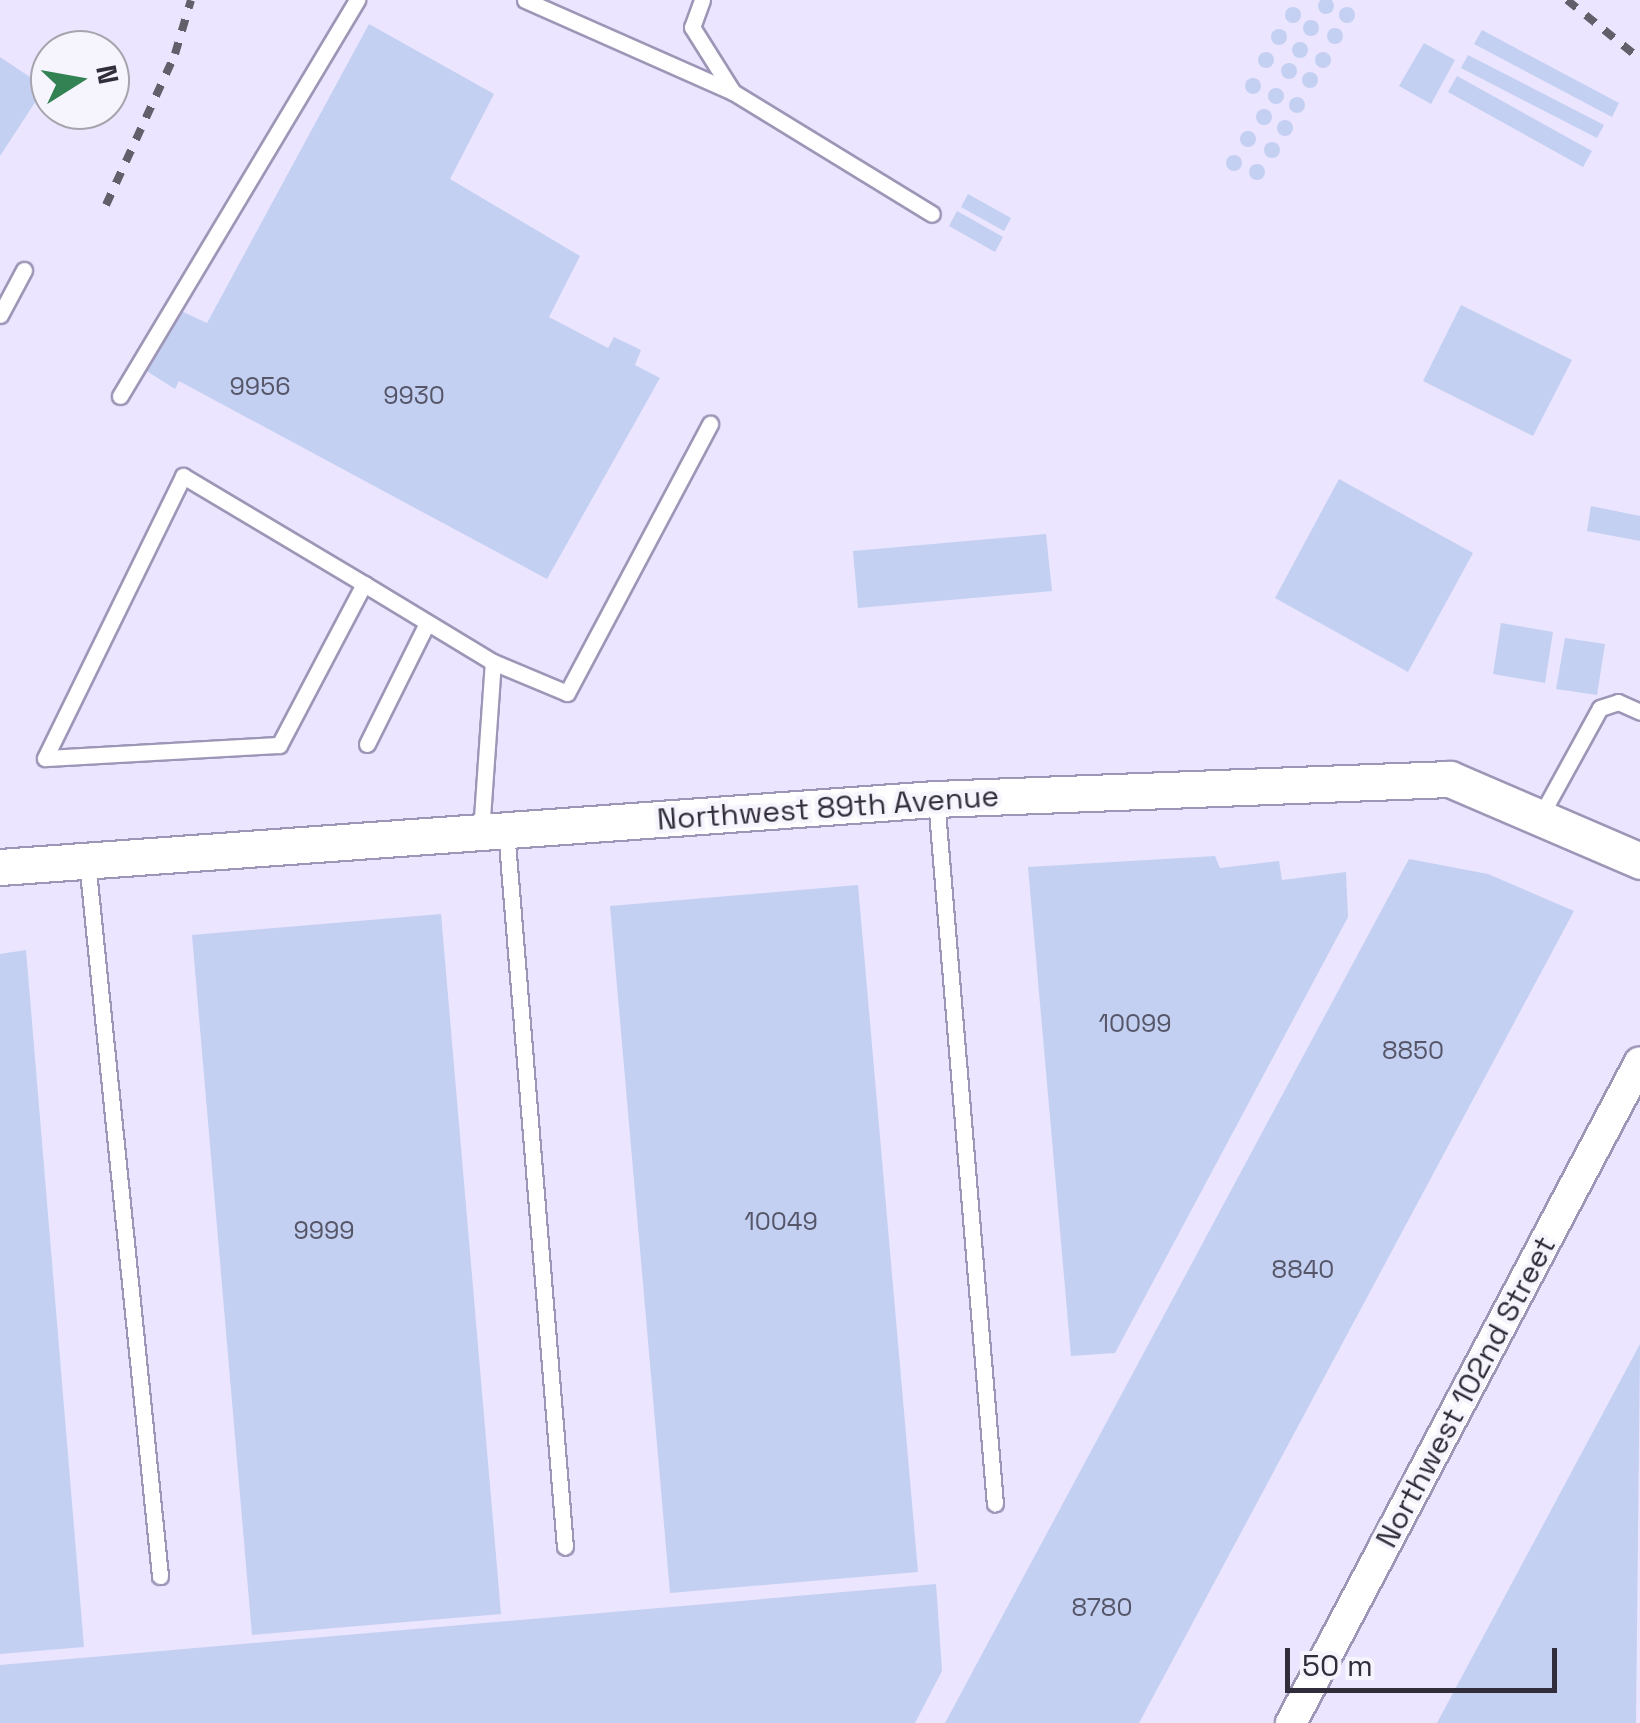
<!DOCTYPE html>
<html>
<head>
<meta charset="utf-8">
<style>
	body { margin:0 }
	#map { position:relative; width:1640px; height:1723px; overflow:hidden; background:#f6f4fc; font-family:"Space Grotesk",sans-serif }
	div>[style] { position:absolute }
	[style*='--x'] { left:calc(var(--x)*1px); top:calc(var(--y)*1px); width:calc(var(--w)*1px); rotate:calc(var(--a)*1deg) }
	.built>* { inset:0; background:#ebe5ff }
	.building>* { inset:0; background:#c3d0f2 }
	.round { border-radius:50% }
	.roads { filter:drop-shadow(2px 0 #9e96b7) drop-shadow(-2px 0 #9e96b7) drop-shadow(0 2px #9e96b7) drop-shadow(0 -2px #9e96b7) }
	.service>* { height:15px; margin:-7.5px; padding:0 7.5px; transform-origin:7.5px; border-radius:7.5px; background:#fff }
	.minor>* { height:30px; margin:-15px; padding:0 15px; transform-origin:15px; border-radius:15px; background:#fff }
	.tertiary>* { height:35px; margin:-17.5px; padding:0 17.5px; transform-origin:17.5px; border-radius:17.5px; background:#fff }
	.rail>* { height:8px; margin-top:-4px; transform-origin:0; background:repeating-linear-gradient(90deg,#625f6b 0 12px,transparent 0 24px) }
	span { translate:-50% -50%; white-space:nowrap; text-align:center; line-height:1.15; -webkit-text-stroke:8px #f6f4fc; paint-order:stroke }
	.number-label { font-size:25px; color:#565669 }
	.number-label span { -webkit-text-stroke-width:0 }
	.street-label { font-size:30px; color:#312d3b }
	.north { position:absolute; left:30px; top:30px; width:100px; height:100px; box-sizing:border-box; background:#f6f4fc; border:2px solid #a7a4af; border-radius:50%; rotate:79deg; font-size:28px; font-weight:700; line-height:40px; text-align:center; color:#312d3b }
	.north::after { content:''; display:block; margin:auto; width:35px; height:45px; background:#338253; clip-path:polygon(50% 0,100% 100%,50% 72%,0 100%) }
	.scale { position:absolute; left:1285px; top:1648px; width:272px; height:45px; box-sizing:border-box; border:5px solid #312d3b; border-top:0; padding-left:12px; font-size:30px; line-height:35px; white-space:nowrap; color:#312d3b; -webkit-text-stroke:8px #f6f4fc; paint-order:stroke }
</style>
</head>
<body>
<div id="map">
	<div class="built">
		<div style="clip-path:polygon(evenodd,0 0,1640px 0,1640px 1723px,0 1723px,0 0,50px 50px,110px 50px,110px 110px,50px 110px,50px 50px)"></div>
	</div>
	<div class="building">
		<div class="round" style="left:1318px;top:-2px;width:16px;height:16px"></div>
		<div class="round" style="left:1339px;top:7px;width:16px;height:16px"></div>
		<div class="round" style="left:1285px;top:7px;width:16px;height:16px"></div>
		<div class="round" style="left:1303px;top:20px;width:16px;height:16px"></div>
		<div style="clip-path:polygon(369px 24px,494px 94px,450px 179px,580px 256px,549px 317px,608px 348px,614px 337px,641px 350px,635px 365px,660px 378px,547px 579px,179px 381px,175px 389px,145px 370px,179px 310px,207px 323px)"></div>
		<div class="round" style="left:1327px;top:28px;width:16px;height:16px"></div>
		<div class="round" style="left:1271px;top:29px;width:16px;height:16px"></div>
		<div style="clip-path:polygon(1482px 30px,1619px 103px,1612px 117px,1474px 44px)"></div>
		<div class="round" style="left:1292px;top:42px;width:16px;height:16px"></div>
		<div style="clip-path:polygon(1424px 43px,1455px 60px,1431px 104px,1399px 86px)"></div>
		<div class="round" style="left:1315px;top:52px;width:16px;height:16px"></div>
		<div class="round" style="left:1258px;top:52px;width:16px;height:16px"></div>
		<div style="clip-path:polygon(1468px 55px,1604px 125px,1597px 138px,1461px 68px)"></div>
		<div style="clip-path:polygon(0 57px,45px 87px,0 156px)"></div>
		<div class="round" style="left:1281px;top:63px;width:16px;height:16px"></div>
		<div class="round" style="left:1302px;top:72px;width:16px;height:16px"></div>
		<div style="clip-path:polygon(1457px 76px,1592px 151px,1583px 167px,1448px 92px)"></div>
		<div class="round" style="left:1245px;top:78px;width:16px;height:16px"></div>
		<div class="round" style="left:1268px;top:88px;width:16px;height:16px"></div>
		<div class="round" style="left:1289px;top:97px;width:16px;height:16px"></div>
		<div class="round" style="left:1256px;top:109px;width:16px;height:16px"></div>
		<div class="round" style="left:1277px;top:120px;width:16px;height:16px"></div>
		<div class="round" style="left:1240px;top:131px;width:16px;height:16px"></div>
		<div class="round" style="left:1264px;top:142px;width:16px;height:16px"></div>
		<div class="round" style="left:1226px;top:155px;width:16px;height:16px"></div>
		<div class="round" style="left:1249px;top:164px;width:16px;height:16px"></div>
		<div style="clip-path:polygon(968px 194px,1011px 218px,1004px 231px,961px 207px)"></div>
		<div style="clip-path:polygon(957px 211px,1003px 237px,995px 252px,949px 226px)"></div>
		<div style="clip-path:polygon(1461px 305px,1572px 360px,1533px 436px,1423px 381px)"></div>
		<div style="clip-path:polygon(1339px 479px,1473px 553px,1408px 672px,1275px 598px)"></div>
		<div style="clip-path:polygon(1591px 506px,1640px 516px,1640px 541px,1587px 531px)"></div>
		<div style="clip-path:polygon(1046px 534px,1052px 591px,858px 608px,853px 551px)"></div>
		<div style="clip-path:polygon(1501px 623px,1553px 632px,1545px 683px,1493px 674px)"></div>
		<div style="clip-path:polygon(1565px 638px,1605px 644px,1597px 695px,1556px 689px)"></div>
		<div style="clip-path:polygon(1215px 856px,1220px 868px,1279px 861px,1282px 880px,1346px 872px,1348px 917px,1115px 1353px,1071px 1356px,1028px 867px)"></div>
		<div style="clip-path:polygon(1409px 859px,1488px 874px,1574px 911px,1139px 1723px,945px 1723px)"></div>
		<div style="clip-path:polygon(858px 885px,918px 1572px,670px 1593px,610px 906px)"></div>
		<div style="clip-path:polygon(441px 914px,501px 1614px,252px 1635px,192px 935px)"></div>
		<div style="clip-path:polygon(26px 950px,84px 1647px,0 1654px,0 954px)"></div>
		<div style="clip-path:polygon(1640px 1344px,1636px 1723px,1437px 1723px)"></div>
		<div style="clip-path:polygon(936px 1584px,942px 1671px,915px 1723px,0 1723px,0 1665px)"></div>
	</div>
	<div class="roads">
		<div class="service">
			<div style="--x:525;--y:0;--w:227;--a:23.9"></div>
			<div style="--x:702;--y:0;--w:29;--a:110"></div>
			<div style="--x:692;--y:27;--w:77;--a:57.8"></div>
			<div style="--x:733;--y:92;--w:233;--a:31.5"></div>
			<div style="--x:0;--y:315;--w:51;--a:-61.9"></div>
			<div style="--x:120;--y:396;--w:462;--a:-59.1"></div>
			<div style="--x:364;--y:584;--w:182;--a:117.8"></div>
			<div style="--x:279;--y:745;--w:234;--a:176.8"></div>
			<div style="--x:45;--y:758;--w:314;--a:-63.9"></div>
			<div style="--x:183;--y:476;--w:211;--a:30.8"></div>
			<div style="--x:364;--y:584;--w:151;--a:31.2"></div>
			<div style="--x:367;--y:744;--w:135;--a:-63.6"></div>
			<div style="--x:936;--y:799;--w:707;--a:85.22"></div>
			<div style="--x:1540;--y:817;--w:124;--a:-61.2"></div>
			<div style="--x:1600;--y:708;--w:19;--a:-18"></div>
			<div style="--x:1618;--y:702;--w:24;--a:24"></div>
			<div style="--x:506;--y:830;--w:719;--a:85.3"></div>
			<div style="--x:481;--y:832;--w:170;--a:-86"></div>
			<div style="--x:493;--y:662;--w:80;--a:22.7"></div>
			<div style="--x:567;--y:693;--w:305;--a:-62"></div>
			<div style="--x:87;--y:861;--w:719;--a:84.17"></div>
		</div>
		<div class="minor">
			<div style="--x:1291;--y:1723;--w:747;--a:-62.17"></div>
		</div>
		<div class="tertiary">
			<div style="--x:0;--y:867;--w:938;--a:-4.16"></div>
			<div style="--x:936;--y:799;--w:514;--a:-2.23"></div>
			<div style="--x:1450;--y:779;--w:207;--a:23.3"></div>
		</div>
	</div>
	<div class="rail">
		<div style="--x:1567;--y:0;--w:94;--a:38.9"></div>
		<div style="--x:106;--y:205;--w:166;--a:-65.4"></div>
		<div style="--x:175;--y:54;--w:56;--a:-73.5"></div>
	</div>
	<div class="number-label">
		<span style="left:260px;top:386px">9956</span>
		<span style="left:414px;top:395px">9930</span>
		<span style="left:1135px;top:1023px">10099</span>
		<span style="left:1413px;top:1050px">8850</span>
		<span style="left:781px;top:1221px">10049</span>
		<span style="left:324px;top:1230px">9999</span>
		<span style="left:1303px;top:1269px">8840</span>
		<span style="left:1102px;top:1607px">8780</span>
	</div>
	<div class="street-label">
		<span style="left:828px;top:808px;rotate:-4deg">Northwest 89th Avenue</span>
		<span style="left:1466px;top:1392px;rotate:-62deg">Northwest 102nd Street</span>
	</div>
	<div class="north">N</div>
	<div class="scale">50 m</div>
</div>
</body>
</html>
